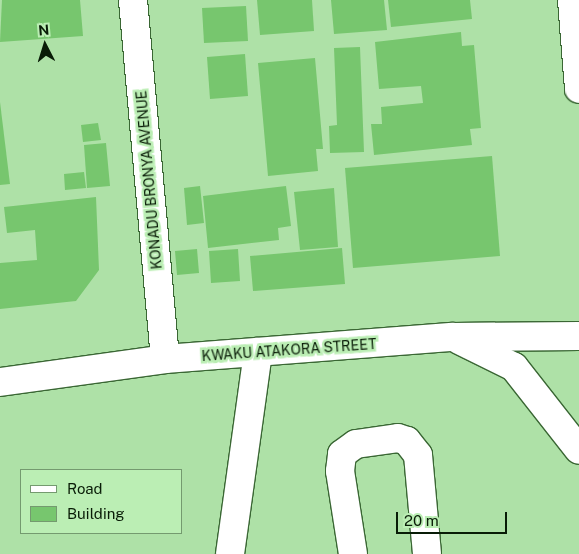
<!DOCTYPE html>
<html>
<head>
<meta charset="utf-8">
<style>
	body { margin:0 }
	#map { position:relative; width:579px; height:554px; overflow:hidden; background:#aee1a7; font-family:"Public Sans",sans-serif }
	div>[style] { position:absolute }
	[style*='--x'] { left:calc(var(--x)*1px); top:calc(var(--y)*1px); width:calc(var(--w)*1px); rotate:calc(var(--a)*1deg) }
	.building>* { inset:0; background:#77c66e }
	.roads { filter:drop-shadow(1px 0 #3a6734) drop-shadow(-1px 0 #3a6734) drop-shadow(0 1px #3a6734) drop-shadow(0 -1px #3a6734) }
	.minor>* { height:28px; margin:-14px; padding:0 14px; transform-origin:14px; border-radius:14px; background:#fff }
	span { translate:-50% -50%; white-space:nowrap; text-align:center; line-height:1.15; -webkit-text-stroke:5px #bbeeb4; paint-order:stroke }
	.street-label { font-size:14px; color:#091c07 }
	.legend { position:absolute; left:20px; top:469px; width:162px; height:65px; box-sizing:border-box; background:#bbeeb4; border:1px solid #749a6f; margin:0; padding:6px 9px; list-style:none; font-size:15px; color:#091c07 }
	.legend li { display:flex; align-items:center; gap:10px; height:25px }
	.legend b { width:25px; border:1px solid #749a6f }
	.north { position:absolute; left:20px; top:20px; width:50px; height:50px; -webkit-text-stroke:4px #bbeeb4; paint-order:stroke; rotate:355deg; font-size:14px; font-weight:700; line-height:20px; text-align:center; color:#091c07 }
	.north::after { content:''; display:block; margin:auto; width:18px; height:22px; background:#091c07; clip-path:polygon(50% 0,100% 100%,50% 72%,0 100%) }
	.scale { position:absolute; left:396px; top:512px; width:111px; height:22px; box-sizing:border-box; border:2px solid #091c07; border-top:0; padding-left:6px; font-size:15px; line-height:18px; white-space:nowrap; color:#091c07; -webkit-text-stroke:4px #bbeeb4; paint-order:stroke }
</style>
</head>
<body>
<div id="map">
	<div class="building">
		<div style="clip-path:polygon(2px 0,80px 0,83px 36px,0 42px)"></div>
		<div style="clip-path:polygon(257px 0,312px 0,314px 31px,260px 35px)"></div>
		<div style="clip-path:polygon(331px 0,384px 0,387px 30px,334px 34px)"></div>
		<div style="clip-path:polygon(388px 0,470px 0,472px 19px,391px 27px)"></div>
		<div style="clip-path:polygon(246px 6px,248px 41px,204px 43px,202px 8px)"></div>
		<div style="clip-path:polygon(461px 32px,462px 46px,474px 45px,481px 128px,470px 129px,472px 145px,374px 155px,371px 124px,382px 124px,381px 107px,423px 103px,421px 86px,379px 89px,375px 42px)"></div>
		<div style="clip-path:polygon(360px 47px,364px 152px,330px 153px,329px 126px,337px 125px,334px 48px)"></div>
		<div style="clip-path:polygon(245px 54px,248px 96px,210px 99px,207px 57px)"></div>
		<div style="clip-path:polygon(315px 58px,323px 149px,316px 149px,318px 171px,268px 176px,258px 63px)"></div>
		<div style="clip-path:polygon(0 102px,10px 184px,0 185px)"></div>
		<div style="clip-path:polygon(98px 123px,101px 140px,83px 142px,81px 125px)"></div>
		<div style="clip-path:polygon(106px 143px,110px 186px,87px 188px,84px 145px)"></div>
		<div style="clip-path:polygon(492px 156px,500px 256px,353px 268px,345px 168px)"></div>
		<div style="clip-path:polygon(84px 172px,86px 188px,65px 190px,64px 174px)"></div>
		<div style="clip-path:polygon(200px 186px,204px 223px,187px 225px,184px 188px)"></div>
		<div style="clip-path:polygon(286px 186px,291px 226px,278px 228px,279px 240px,208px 248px,203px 196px)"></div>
		<div style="clip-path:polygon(334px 188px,338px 247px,300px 250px,294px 192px)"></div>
		<div style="clip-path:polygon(96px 197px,99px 270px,76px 301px,0 309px,0 263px,37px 260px,35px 230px,7px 233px,4px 207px)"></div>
		<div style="clip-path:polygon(342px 248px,345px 284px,253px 291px,250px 256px)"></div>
		<div style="clip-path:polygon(197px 249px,199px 273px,177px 275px,175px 251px)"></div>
		<div style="clip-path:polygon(238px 249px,240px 281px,211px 283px,209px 251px)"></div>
	</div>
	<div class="roads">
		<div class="minor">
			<div style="--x:133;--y:0;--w:360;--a:84.9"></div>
			<div style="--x:572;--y:0;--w:89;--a:85.5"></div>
			<div style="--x:459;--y:340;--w:61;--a:26.1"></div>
			<div style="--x:514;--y:367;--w:105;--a:51.9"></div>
			<div style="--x:0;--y:382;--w:167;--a:-7.9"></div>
			<div style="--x:165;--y:359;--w:289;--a:-4.4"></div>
			<div style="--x:453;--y:337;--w:126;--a:-0.5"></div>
			<div style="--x:230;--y:554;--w:204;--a:-82.1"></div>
			<div style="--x:353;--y:554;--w:84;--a:-98.9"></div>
			<div style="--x:340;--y:471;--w:17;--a:-83"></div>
			<div style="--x:342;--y:454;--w:17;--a:-36"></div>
			<div style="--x:356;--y:444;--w:42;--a:-8.1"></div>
			<div style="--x:398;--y:438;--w:9;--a:18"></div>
			<div style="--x:407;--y:441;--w:18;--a:52"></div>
			<div style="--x:418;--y:455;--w:99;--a:84.8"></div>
		</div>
	</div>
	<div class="street-label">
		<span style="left:149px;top:180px;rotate:-95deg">KONADU BRONYA AVENUE</span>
		<span style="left:289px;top:350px;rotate:-4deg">KWAKU ATAKORA STREET</span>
	</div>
	<ul class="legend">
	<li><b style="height:6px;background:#fff"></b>Road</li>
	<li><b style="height:14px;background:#77c66e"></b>Building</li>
	</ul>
	<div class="north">N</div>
	<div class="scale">20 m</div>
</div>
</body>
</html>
